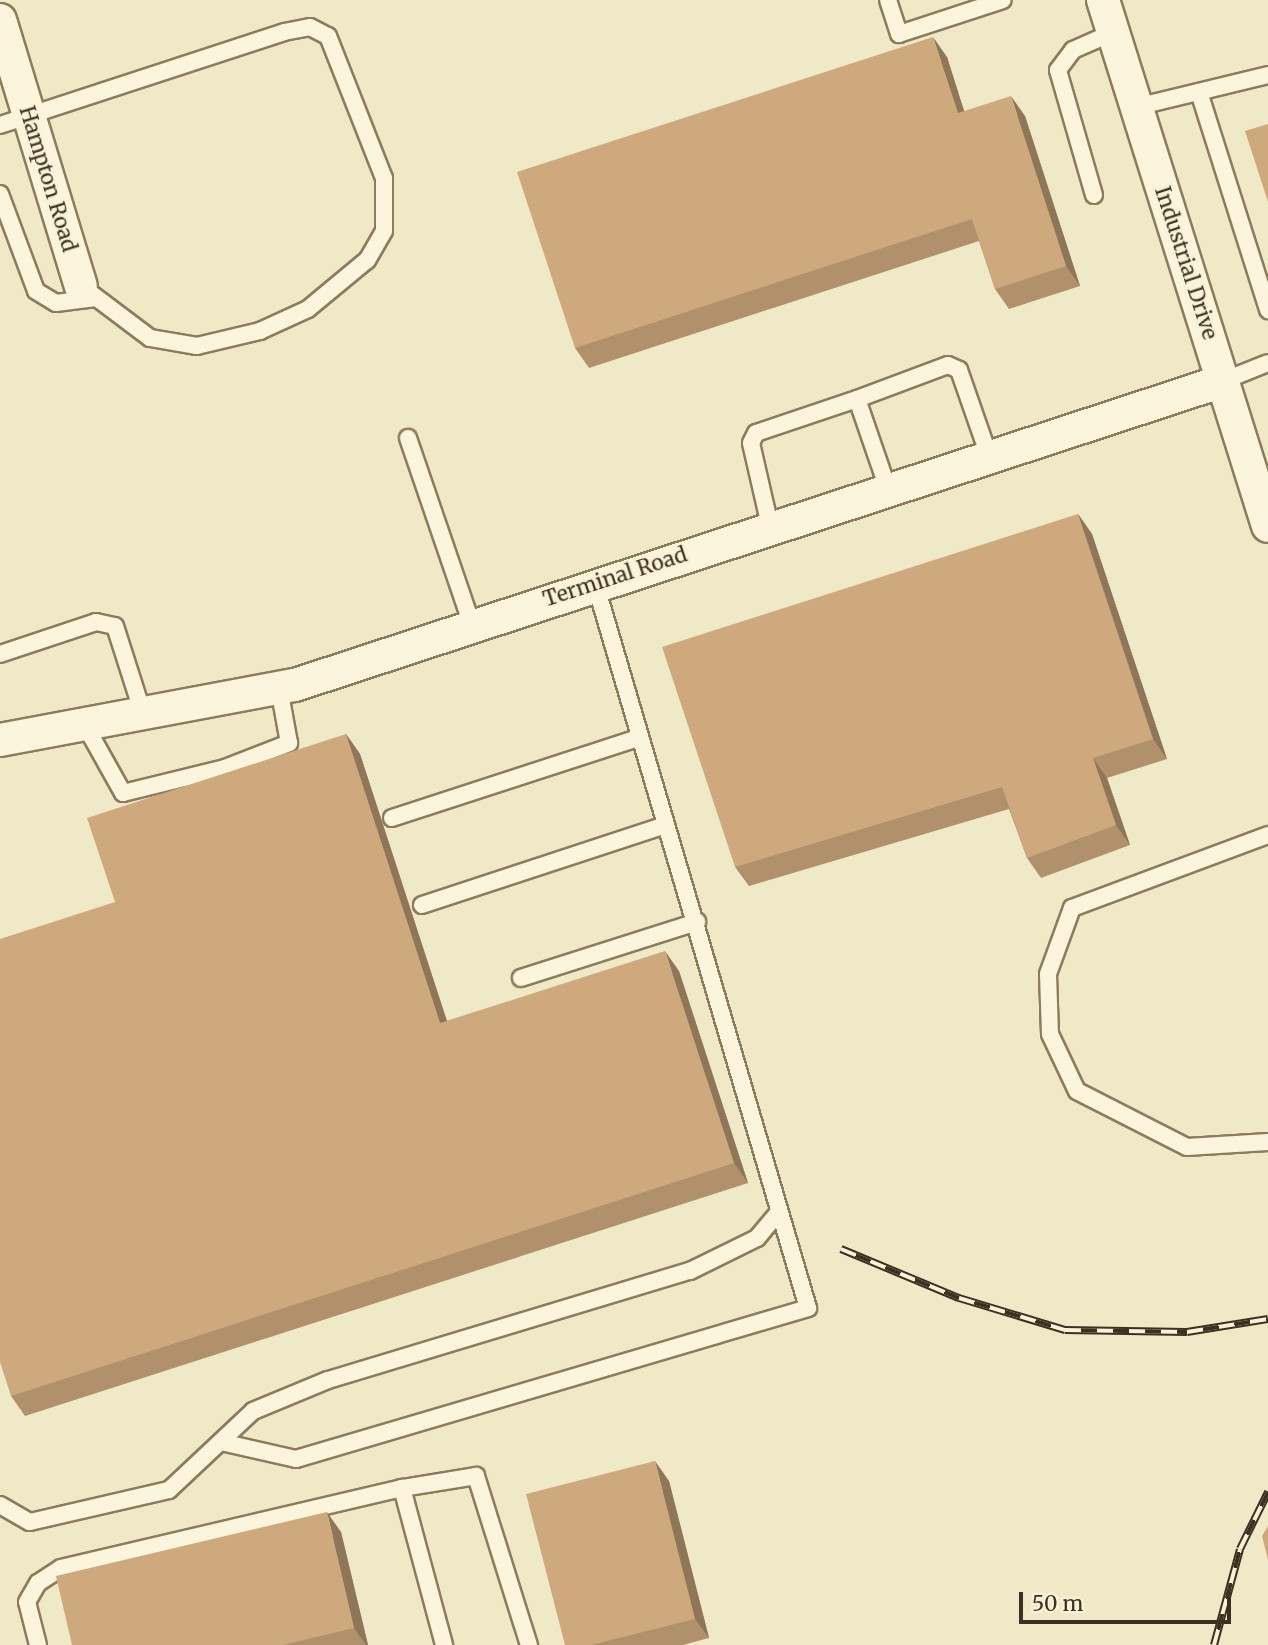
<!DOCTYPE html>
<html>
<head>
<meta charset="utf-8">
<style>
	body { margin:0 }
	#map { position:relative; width:1268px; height:1645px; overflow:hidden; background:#f0e9c8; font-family:Merriweather,serif }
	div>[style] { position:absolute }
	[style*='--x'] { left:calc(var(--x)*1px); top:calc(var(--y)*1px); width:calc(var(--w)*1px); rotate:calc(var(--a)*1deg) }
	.roads { filter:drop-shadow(2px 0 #8c7c5c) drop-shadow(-2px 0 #8c7c5c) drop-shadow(0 2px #8c7c5c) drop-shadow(0 -2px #8c7c5c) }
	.lane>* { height:16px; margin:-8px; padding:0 8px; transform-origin:8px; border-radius:8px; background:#faf5dc }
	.street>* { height:32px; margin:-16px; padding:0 16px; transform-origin:16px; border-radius:16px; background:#faf5dc }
	.rail>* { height:8px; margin-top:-4px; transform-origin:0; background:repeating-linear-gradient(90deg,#f7f2d8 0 16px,#3c3120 0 32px); box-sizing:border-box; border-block:2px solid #3c3120 }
	.wall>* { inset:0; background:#b1916c }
	.shaded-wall>* { inset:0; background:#907658 }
	.building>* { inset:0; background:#cea97d }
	span { translate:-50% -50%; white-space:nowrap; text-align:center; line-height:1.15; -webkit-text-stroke:5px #f7f2d8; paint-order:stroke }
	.street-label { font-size:21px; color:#3c3120 }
	.scale { position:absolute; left:1019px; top:1592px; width:212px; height:32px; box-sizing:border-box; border:4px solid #3c3120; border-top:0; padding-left:9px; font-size:21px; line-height:24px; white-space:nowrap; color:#3c3120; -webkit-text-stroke:5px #f7f2d8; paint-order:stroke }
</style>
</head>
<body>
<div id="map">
	<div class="roads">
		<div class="lane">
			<div style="--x:888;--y:0;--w:36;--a:72"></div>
			<div style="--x:899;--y:34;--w:109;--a:-18.1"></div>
			<div style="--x:1199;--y:92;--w:229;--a:72.4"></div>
			<div style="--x:1136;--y:107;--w:136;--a:-13.6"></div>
			<div style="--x:0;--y:125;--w:299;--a:-18.1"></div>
			<div style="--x:284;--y:32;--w:26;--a:-11"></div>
			<div style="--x:310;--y:27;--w:20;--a:27"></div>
			<div style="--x:328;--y:36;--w:153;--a:68.5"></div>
			<div style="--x:384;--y:178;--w:53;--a:90"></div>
			<div style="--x:384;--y:231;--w:34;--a:120"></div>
			<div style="--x:367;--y:260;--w:77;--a:140.3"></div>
			<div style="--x:308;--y:309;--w:53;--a:155.4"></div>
			<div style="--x:260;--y:331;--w:65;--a:166.6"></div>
			<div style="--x:197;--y:346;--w:48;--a:-170.3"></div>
			<div style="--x:150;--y:338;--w:86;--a:-143"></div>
			<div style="--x:0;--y:194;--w:103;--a:69.6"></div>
			<div style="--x:36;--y:291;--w:23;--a:31"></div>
			<div style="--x:56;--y:303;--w:40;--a:-7.1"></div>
			<div style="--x:1094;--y:195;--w:130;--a:-106.1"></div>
			<div style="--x:1058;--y:70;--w:25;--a:-53"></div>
			<div style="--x:1073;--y:50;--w:45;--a:-23.7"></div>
			<div style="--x:1223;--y:381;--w:48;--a:-21.8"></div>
			<div style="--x:408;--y:438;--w:198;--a:71.1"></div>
			<div style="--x:888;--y:489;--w:95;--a:-109"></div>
			<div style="--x:857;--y:399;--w:97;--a:-20.5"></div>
			<div style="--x:948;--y:365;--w:12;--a:24"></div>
			<div style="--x:959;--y:370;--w:91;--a:70.8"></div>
			<div style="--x:770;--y:526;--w:85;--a:-102.9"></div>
			<div style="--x:751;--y:443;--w:11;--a:-63"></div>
			<div style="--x:756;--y:433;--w:107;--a:-18.6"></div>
			<div style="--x:0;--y:654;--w:101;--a:-18.4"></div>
			<div style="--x:96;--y:622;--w:19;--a:12"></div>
			<div style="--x:115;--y:626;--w:92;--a:72.3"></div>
			<div style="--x:85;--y:725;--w:78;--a:60.8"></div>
			<div style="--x:123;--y:793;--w:105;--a:-13.8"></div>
			<div style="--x:225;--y:768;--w:69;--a:-21.3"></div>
			<div style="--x:289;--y:743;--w:56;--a:-100.3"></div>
			<div style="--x:392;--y:818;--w:259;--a:-18"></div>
			<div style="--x:1268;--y:835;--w:209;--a:159.6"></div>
			<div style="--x:1072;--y:908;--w:70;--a:110"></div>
			<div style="--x:1048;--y:974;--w:60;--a:88.1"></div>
			<div style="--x:1050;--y:1034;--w:63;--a:64.7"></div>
			<div style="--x:1077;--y:1091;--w:123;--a:27"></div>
			<div style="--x:1187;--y:1147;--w:81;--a:-3.5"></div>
			<div style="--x:422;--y:905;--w:256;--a:-18.2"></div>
			<div style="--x:521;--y:978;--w:185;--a:-17.7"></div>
			<div style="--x:221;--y:1442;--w:77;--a:12.8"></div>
			<div style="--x:296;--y:1459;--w:534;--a:-16.43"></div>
			<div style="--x:808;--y:1308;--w:756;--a:-106.37"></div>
			<div style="--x:402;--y:1488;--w:75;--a:-9.2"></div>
			<div style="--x:476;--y:1476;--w:177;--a:72.6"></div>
			<div style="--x:0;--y:1505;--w:34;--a:30"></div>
			<div style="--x:30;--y:1522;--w:143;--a:-13"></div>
			<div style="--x:169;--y:1490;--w:115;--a:-43.2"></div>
			<div style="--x:253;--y:1411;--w:81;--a:-22.5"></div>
			<div style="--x:328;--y:1380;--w:378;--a:-16.8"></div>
			<div style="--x:690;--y:1271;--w:75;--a:-26.2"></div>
			<div style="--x:757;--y:1238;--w:35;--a:-50"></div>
			<div style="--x:38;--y:1645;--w:44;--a:-104.3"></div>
			<div style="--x:27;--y:1602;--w:22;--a:-60"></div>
			<div style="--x:38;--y:1583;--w:27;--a:-33"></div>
			<div style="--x:61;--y:1568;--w:350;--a:-13.2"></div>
			<div style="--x:402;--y:1488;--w:163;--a:75"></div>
		</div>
		<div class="street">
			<div style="--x:1103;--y:0;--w:551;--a:72.58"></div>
			<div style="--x:0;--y:20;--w:278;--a:73.1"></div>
			<div style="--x:0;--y:740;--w:300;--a:-10.6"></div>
			<div style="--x:295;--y:685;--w:977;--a:-18.14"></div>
		</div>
	</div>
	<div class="rail">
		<div style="--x:841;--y:1249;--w:128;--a:22.6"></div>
		<div style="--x:959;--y:1298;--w:111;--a:16.8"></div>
		<div style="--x:1065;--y:1330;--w:122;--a:0.9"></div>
		<div style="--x:1187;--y:1332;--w:82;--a:-9.1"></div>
		<div style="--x:1214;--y:1645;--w:99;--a:-74.8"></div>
		<div style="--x:1240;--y:1549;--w:64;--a:-63.8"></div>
	</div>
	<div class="wall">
		<div style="clip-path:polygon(947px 57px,964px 111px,1025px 116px,1080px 286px,1009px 309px,995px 289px,979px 241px,589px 368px,575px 348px)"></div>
		<div style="clip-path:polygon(1078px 514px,1092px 534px,1167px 759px,1107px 778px,1130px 845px,1041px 878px,1027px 858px,1009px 809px,749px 886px,735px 867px)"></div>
		<div style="clip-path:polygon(346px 734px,360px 754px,447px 1021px,679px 971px,748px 1183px,25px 1416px,11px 1396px,115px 902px)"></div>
		<div style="clip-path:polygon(669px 1481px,709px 1638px,683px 1645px,565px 1645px)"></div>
		<div style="clip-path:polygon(341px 1532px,368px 1645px,72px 1645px)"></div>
	</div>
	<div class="shaded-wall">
		<div style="clip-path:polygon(933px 37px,947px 57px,971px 133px,958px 113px)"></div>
		<div style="clip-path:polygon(1011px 96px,1025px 116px,1080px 286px,1066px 266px)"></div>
		<div style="clip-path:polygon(1078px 514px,1092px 534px,1167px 759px,1153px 739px)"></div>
		<div style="clip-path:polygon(346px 734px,360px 754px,454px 1043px,440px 1023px)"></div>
		<div style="clip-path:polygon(1093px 758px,1107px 778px,1130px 845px,1116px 825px)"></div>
		<div style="clip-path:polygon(665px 951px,679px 971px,748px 1183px,734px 1163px)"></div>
		<div style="clip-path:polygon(655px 1461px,669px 1481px,709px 1638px,695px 1619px)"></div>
		<div style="clip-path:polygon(327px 1512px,341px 1532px,368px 1645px,366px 1645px,354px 1628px)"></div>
	</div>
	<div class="building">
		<div style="clip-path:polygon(933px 37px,958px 113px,1011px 96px,1066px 266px,995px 289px,972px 219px,575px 348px,517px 172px)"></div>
		<div style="clip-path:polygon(1268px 124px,1268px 202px,1245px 131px)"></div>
		<div style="clip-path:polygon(1078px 514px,1153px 739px,1093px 758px,1116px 825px,1027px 858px,1002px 787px,735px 867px,662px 647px)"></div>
		<div style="clip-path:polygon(346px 734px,440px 1023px,665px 951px,734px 1163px,11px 1396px,0 1362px,0 939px,115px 902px,87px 818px)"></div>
		<div style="clip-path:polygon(655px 1461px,695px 1619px,591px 1645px,565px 1645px,526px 1494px)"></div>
		<div style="clip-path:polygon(327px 1512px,354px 1628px,283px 1645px,72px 1645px,56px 1576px)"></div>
		<div style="clip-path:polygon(1268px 1526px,1268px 1560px,1262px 1536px)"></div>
	</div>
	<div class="street-label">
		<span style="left:48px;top:179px;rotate:73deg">Hampton Road</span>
		<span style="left:1186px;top:263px;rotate:72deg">Industrial Drive</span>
		<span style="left:615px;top:577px;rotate:-18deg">Terminal Road</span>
	</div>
	<div class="scale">50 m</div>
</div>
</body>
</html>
